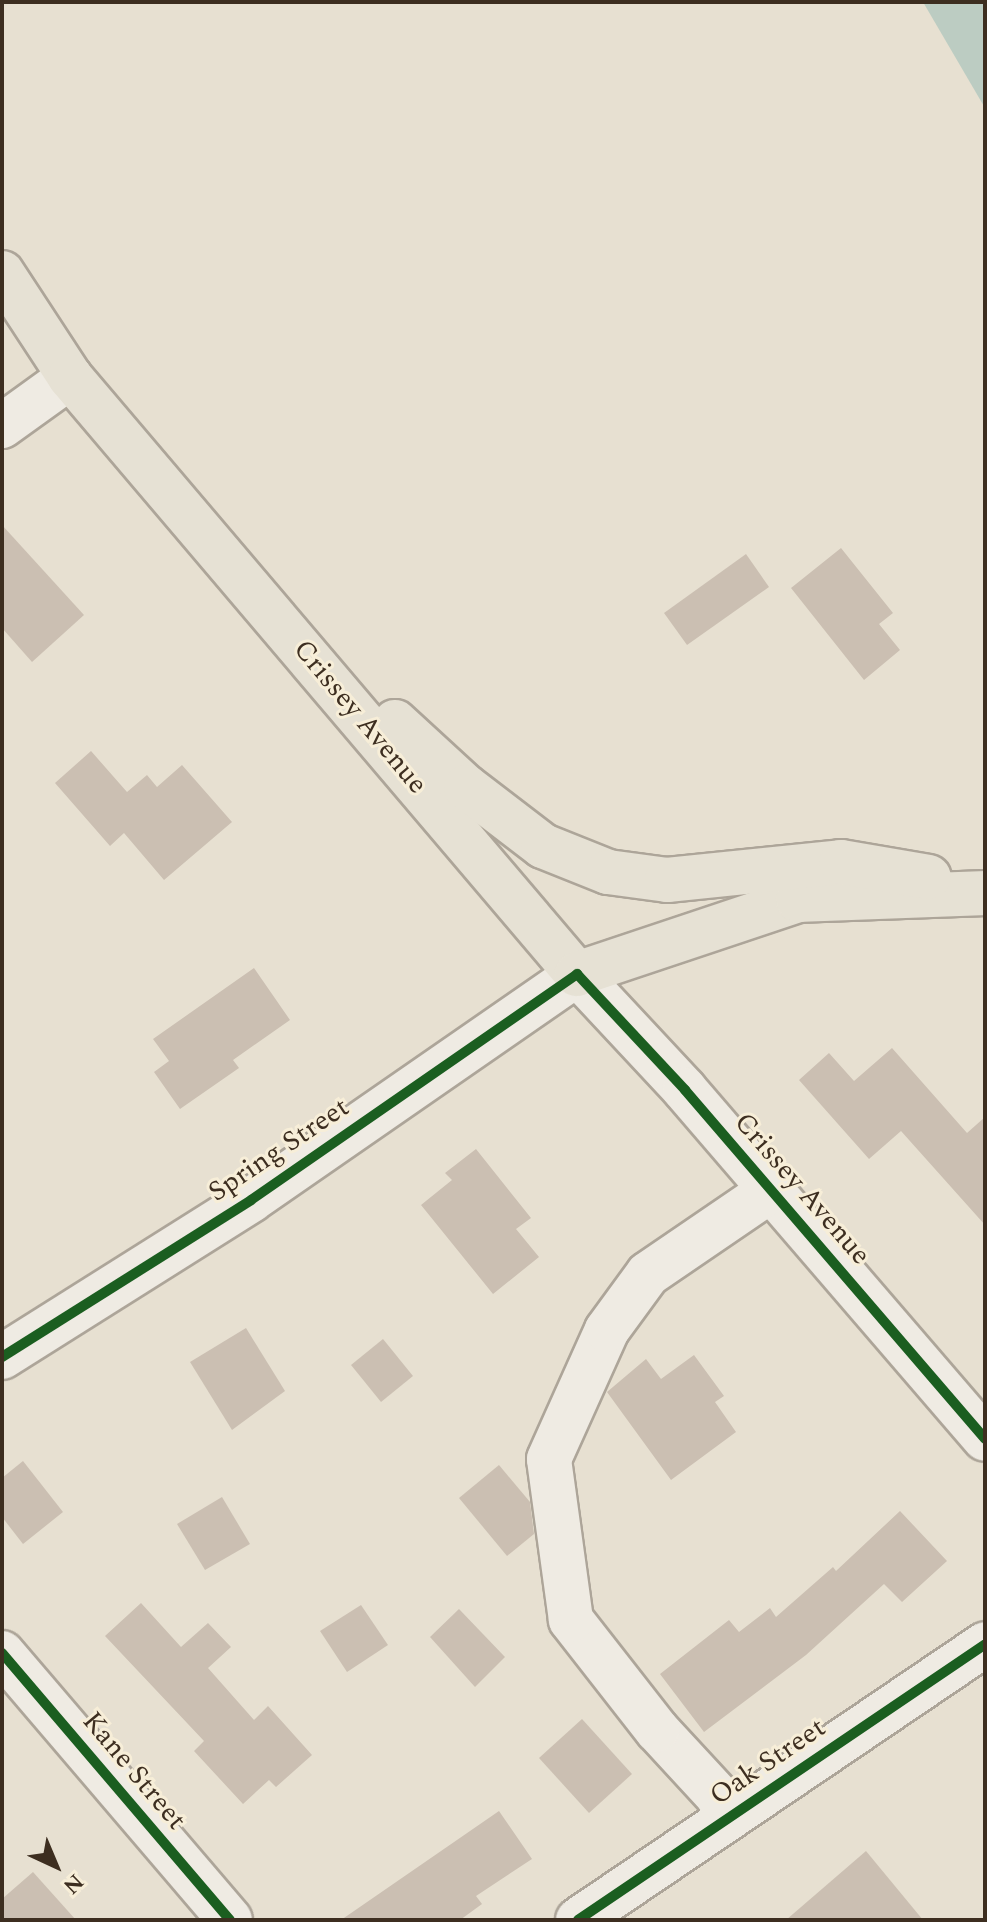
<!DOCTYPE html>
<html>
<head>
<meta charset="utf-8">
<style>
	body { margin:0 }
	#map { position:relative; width:987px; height:1922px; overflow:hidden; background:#e7e0d1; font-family:Spectral,serif }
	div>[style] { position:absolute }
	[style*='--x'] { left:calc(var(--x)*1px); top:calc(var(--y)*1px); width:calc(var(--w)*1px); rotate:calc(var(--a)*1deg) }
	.water>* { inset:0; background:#bcccc2 }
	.building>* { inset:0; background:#cbbfb2 }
	.roads { filter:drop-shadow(2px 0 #ada599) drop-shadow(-2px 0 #ada599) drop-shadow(0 2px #ada599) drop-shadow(0 -2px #ada599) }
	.minor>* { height:44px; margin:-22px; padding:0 22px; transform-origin:22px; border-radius:22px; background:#efebe3 }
	.major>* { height:44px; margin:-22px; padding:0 22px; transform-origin:22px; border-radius:22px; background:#e6e1d4 }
	.cycleway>* { height:10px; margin:-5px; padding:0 5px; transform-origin:5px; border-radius:5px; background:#1b5e20 }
	span { translate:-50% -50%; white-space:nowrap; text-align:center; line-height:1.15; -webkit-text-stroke:6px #f7eed8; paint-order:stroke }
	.street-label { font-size:28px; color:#3d2e20 }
	.frame { position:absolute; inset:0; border:4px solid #3d2e20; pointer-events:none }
	.north { position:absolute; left:16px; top:1826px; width:80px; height:80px; -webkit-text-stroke:6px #f7eed8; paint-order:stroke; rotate:136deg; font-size:22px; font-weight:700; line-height:32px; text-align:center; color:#3d2e20 }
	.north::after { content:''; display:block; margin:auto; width:28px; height:36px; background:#3d2e20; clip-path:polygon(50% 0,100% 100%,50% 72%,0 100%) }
</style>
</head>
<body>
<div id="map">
	<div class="water">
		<div style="clip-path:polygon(923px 2px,985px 2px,985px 108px)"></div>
	</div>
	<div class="building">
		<div style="clip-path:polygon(2px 525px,84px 615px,32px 662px,2px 628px)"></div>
		<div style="clip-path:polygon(841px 548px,893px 613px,879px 624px,900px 650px,864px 680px,791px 588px)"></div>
		<div style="clip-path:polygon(746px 554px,769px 587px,687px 645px,664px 613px)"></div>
		<div style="clip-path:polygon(91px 751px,127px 792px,147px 775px,157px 787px,182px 765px,232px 822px,164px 880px,124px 833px,110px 846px,55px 783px)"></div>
		<div style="clip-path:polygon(254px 968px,290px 1020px,233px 1060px,239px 1068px,180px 1109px,154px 1072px,169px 1061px,153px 1039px)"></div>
		<div style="clip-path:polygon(892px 1048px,967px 1133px,985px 1117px,985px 1225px,901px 1131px,869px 1159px,799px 1080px,829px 1053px,854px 1081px)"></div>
		<div style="clip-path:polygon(476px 1149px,531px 1218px,516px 1229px,539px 1257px,493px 1294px,421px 1205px,452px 1180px,445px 1173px)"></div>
		<div style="clip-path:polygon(246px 1328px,285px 1391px,232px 1430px,190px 1362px)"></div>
		<div style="clip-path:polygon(383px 1339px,413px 1376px,381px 1402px,351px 1365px)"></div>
		<div style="clip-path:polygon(694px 1355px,724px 1396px,715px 1402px,736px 1432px,671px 1480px,607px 1392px,646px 1359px,661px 1379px)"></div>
		<div style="clip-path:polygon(23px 1461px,63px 1512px,23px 1544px,2px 1517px,2px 1478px)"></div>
		<div style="clip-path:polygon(499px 1465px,530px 1502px,534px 1534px,507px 1556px,459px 1498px)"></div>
		<div style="clip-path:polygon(222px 1497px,250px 1544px,205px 1570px,177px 1524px)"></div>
		<div style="clip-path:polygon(900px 1511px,947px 1561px,902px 1602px,884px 1584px,806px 1655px,704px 1732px,660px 1674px,729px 1620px,739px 1632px,770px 1608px,776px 1617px,833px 1567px,836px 1571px)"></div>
		<div style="clip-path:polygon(141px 1603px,181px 1647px,208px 1623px,231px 1647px,208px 1668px,254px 1720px,268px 1706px,312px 1755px,276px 1787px,269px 1780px,243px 1804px,194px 1751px,204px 1741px,105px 1636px)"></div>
		<div style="clip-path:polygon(361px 1605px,388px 1645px,347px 1672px,320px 1631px)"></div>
		<div style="clip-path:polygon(459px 1609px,505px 1657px,475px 1687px,430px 1637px)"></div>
		<div style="clip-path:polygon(582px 1719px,632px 1774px,589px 1813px,539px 1758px)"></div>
		<div style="clip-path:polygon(499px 1811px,532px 1859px,476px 1896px,482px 1904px,460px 1920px,341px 1920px)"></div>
		<div style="clip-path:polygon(866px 1851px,923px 1920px,786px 1920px)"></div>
		<div style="clip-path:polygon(33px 1872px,76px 1920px,2px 1920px,2px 1899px)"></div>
	</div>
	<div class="roads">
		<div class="minor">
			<div style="--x:2;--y:426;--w:84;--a:-35.8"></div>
			<div style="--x:2;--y:1357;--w:294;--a:-32.2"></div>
			<div style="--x:251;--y:1200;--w:397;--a:-34.7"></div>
			<div style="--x:577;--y:974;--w:158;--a:47"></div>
			<div style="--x:685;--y:1090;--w:460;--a:49.3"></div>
			<div style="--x:2;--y:1653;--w:351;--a:49.5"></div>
			<div style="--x:729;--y:1817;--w:24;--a:-118"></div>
			<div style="--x:718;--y:1796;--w:90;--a:-132.7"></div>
			<div style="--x:657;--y:1730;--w:140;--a:-128"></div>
			<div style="--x:571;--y:1620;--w:162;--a:-97.8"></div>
			<div style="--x:549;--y:1459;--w:141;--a:-65.8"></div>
			<div style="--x:607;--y:1330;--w:69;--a:-53.8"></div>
			<div style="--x:648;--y:1274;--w:149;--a:-34.3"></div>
			<div style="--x:578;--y:1920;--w:492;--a:-34.1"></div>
		</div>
		<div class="major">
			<div style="--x:2;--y:273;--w:124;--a:56.8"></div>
			<div style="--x:70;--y:377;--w:783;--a:49.66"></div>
			<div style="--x:577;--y:974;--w:233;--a:-18.5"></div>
			<div style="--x:798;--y:900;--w:187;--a:-2.1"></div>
			<div style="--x:395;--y:722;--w:96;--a:42.5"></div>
			<div style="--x:466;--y:787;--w:97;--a:37.5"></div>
			<div style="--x:543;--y:846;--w:70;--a:21.8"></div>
			<div style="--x:608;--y:872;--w:60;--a:7.7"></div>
			<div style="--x:667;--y:880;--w:175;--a:-5.9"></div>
			<div style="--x:841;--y:862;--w:89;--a:9.7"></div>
		</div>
	</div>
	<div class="cycleway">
		<div style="--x:2;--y:1357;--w:294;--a:-32.2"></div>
		<div style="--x:251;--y:1200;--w:397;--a:-34.7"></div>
		<div style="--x:577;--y:974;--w:158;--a:47"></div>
		<div style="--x:685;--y:1090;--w:460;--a:49.3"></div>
		<div style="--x:2;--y:1653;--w:351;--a:49.5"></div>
		<div style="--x:578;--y:1920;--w:492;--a:-34.1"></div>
	</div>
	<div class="street-label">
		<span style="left:360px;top:717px;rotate:50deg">Crissey Avenue</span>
		<span style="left:279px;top:1150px;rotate:-34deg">Spring Street</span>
		<span style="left:802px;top:1189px;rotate:49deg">Crissey Avenue</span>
		<span style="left:768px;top:1762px;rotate:-34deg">Oak Street</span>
		<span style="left:134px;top:1771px;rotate:50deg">Kane Street</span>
	</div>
	<div class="frame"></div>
	<div class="north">N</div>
</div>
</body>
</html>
